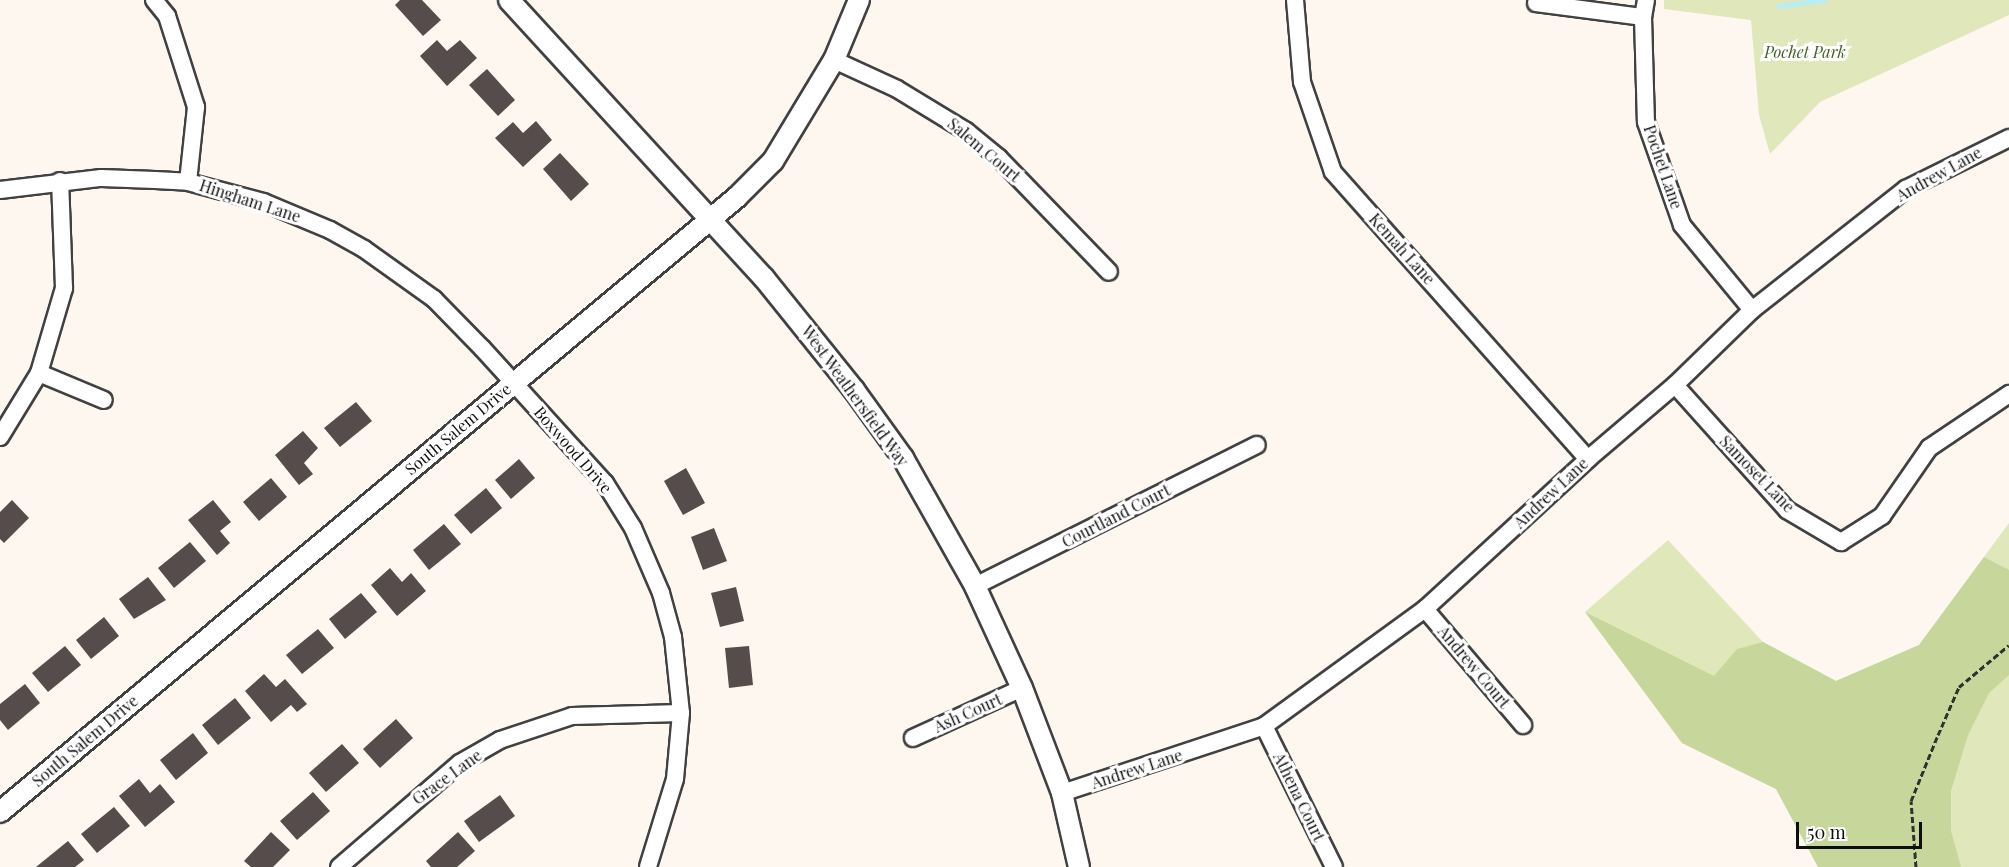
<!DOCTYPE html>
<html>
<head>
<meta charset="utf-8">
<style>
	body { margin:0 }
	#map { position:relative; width:2009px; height:867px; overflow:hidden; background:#fef7f0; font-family:"Playfair Display",serif }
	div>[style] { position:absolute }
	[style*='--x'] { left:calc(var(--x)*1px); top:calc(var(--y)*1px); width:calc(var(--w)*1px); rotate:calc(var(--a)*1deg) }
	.green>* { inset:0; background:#dfe7bb }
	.forest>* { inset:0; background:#c7d79b }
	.stream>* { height:5px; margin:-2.5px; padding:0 2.5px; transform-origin:2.5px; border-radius:2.5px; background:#b7eef3 }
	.building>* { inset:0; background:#564c4b }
	.path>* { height:3px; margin-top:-1.5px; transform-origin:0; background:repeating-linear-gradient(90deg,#303030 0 6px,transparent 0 9px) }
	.roads { filter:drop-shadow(2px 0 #414141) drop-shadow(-2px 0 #414141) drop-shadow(0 2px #414141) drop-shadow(0 -2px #414141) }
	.minor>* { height:16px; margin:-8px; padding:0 8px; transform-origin:8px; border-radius:8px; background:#fff }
	.tertiary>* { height:20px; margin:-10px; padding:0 10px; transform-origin:10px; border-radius:10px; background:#fff }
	span { translate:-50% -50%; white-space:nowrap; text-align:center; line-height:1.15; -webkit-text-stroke:6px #fff; paint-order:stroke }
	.park-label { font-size:16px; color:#426222; font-style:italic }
	.street-label { font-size:16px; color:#0e0e0e }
	.scale { position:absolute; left:1796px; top:822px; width:126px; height:27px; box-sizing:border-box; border:3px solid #0e0e0e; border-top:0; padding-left:8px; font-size:18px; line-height:21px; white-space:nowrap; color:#0e0e0e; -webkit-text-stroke:4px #fff; paint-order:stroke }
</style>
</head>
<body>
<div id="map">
	<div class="green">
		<div style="clip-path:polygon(1664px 0,2009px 0,2009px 15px,1820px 102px,1770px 154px,1759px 115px,1751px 20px,1664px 9px)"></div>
		<div style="clip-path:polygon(2009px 523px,2009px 867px,1818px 867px,1776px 789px,1682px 743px,1585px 612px,1668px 540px,1763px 642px,1836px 681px,1919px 645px)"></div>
	</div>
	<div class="forest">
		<div style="clip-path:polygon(1984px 557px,2009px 570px,2009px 675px,1989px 693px,1968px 735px,1951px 791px,1951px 831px,1961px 867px,1818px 867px,1776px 789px,1682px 743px,1585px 612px,1714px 676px,1737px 649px,1763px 642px,1836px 681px,1919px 645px)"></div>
	</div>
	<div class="stream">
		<div style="--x:1779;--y:6;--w:46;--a:-7.4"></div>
	</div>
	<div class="building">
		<div style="clip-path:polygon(400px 0,422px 0,441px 20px,423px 36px,395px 5px)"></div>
		<div style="clip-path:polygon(437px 40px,447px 51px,460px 40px,477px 58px,447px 86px,420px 56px)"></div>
		<div style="clip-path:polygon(487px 69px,515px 100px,498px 116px,469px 85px)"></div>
		<div style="clip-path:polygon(536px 121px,552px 140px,523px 167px,495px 138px,513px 122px,523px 133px)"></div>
		<div style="clip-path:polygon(560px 153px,589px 184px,571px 201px,543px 169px)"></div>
		<div style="clip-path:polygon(356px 402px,372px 421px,340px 447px,324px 428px)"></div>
		<div style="clip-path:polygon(303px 431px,318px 448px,304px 463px,313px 474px,299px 485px,275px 455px)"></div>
		<div style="clip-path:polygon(519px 459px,535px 478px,511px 499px,495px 480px)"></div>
		<div style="clip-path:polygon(686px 468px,705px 503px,683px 515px,664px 481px)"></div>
		<div style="clip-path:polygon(271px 478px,287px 497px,259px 521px,243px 502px)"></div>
		<div style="clip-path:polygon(486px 488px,502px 508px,471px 534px,454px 515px)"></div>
		<div style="clip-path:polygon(12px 500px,29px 518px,4px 543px,0 539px,0 512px)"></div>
		<div style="clip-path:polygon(213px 500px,231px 522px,220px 531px,230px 543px,217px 555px,188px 520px)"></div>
		<div style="clip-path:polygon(444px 524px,461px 544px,429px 570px,413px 550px)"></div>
		<div style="clip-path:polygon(714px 528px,727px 561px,703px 570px,691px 537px)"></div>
		<div style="clip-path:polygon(190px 542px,206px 561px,174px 588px,158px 568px)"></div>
		<div style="clip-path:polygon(390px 568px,402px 582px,411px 573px,426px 591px,397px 616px,371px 585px)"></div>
		<div style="clip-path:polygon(148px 577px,166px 600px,134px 619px,119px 599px)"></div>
		<div style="clip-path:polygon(736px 587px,744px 621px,720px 627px,711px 593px)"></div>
		<div style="clip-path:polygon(361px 593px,377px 612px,345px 639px,329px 619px)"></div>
		<div style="clip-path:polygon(104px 617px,119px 636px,91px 659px,76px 640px)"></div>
		<div style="clip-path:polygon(318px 629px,334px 648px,302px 674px,286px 655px)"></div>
		<div style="clip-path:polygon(65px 646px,81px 665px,48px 692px,32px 673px)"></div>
		<div style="clip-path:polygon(749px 646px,753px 685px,729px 688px,725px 648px)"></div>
		<div style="clip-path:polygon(264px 674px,276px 687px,285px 679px,307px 704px,297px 712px,291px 705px,271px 722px,245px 691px)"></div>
		<div style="clip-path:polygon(25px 684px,40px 703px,8px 730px,0 720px,0 704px)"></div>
		<div style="clip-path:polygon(235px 698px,251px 718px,218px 745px,202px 725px)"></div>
		<div style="clip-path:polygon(396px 719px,413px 738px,380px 768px,363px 749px)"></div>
		<div style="clip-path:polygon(193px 733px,208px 753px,176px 780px,160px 760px)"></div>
		<div style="clip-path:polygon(342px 744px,359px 763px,326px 792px,309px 773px)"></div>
		<div style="clip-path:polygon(139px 779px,150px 793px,160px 784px,175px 802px,145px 827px,119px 796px)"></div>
		<div style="clip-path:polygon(313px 792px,330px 811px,297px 840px,280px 821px)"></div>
		<div style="clip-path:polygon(500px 795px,515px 816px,479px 842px,464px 821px)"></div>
		<div style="clip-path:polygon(114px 807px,130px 826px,97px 853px,81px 834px)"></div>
		<div style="clip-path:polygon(271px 832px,290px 850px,273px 867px,251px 867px,244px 861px)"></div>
		<div style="clip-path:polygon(458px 832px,475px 851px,457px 867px,431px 867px,426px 861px)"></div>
		<div style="clip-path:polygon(68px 841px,84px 860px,75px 867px,36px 867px)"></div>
	</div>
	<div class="path">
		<div style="--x:1916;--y:867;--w:66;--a:-94.3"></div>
		<div style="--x:1911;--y:801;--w:71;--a:-67.8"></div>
		<div style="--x:1938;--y:735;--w:52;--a:-66.4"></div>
		<div style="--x:1959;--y:687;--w:65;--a:-40"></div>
	</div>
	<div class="roads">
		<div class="minor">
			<div style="--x:154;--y:0;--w:21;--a:51"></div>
			<div style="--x:167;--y:16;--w:96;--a:72.3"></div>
			<div style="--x:196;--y:107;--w:75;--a:96.1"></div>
			<div style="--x:1295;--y:0;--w:82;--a:85.1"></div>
			<div style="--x:1302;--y:82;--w:95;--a:71"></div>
			<div style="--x:1333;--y:172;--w:384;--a:48.4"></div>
			<div style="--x:1646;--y:0;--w:17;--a:100"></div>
			<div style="--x:1643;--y:17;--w:105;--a:88.4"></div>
			<div style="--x:1646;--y:122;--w:109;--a:70.7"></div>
			<div style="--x:1682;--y:225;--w:110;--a:50.5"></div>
			<div style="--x:1536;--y:3;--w:108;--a:7.5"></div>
			<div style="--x:834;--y:60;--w:69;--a:24.7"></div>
			<div style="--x:897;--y:89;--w:81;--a:31.3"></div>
			<div style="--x:966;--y:131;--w:43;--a:39.3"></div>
			<div style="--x:999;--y:158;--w:158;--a:46"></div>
			<div style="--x:0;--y:190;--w:102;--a:-6.8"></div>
			<div style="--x:101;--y:178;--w:54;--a:2.1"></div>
			<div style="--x:155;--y:180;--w:33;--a:3"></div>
			<div style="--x:188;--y:182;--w:78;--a:14.9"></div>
			<div style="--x:263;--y:202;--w:73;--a:22.7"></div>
			<div style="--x:330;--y:230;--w:39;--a:29"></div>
			<div style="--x:364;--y:249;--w:86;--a:35.5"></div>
			<div style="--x:434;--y:299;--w:69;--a:45.6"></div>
			<div style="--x:482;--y:348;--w:183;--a:47.7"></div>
			<div style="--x:605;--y:483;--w:53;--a:58.1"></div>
			<div style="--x:633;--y:528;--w:71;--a:66.7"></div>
			<div style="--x:661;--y:593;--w:46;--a:74.7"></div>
			<div style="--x:673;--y:637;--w:76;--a:84"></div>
			<div style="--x:681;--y:713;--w:66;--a:95.2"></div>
			<div style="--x:675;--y:779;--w:92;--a:107.1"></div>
			<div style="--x:39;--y:373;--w:70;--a:22.6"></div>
			<div style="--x:1675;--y:385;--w:168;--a:48.1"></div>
			<div style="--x:1787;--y:510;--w:63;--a:30.7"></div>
			<div style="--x:1841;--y:542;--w:49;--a:-32.4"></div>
			<div style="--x:1882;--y:516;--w:83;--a:-55.3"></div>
			<div style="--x:1929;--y:448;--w:97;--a:-34"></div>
			<div style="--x:0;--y:437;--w:75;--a:-58.6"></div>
			<div style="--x:39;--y:373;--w:89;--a:-73.6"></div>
			<div style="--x:64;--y:288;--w:107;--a:-92.1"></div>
			<div style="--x:975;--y:586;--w:315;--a:-26.6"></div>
			<div style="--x:1425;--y:609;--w:152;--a:49.8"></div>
			<div style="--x:1264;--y:726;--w:157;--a:63.6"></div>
			<div style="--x:913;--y:738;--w:120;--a:-24.6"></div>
			<div style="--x:1062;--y:793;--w:213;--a:-18.3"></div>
			<div style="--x:1264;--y:726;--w:199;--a:-36"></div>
			<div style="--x:1425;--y:609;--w:222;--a:-42.6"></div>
			<div style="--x:1588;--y:459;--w:114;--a:-40.4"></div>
			<div style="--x:1675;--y:385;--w:107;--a:-44.2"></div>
			<div style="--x:1752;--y:310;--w:196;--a:-38.2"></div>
			<div style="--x:1906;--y:189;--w:115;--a:-26.3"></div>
			<div style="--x:339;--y:867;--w:160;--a:-40.7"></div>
			<div style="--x:460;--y:763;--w:46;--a:-29.9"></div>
			<div style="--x:500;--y:740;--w:76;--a:-18.4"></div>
			<div style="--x:572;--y:716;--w:109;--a:-1.6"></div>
		</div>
		<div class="tertiary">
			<div style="--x:509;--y:0;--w:377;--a:47.5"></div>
			<div style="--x:764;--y:278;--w:144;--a:51.2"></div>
			<div style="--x:854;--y:390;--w:84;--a:54.2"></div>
			<div style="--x:903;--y:458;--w:147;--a:60.6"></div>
			<div style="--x:975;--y:586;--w:112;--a:65.3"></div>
			<div style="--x:1022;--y:688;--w:112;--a:69.1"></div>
			<div style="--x:1062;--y:793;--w:76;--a:77.1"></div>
			<div style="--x:0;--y:812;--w:960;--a:-39.84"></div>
			<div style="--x:737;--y:197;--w:51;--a:-45"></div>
			<div style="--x:773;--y:161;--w:118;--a:-58.9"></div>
			<div style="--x:834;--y:60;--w:65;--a:-67.4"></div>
		</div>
	</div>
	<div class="park-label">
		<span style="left:1805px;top:52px">Pochet Park</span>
	</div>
	<div class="street-label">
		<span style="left:984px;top:150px;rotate:40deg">Salem Court</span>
		<span style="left:1663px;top:167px;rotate:71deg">Pochet Lane</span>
		<span style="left:1939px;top:174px;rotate:-29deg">Andrew Lane</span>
		<span style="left:250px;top:201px;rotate:18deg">Hingham Lane</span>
		<span style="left:1402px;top:249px;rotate:48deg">Kemah Lane</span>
		<span style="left:855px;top:396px;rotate:54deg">West Weathersfield Way</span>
		<span style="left:458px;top:429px;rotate:-40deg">South Salem Drive</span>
		<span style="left:573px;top:450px;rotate:49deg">Boxwood Drive</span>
		<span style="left:1757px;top:474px;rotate:46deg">Samoset Lane</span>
		<span style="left:1551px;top:493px;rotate:-43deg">Andrew Lane</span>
		<span style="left:1116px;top:516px;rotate:-27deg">Courtland Court</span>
		<span style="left:1474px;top:667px;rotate:50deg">Andrew Court</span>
		<span style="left:968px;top:713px;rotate:-24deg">Ash Court</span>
		<span style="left:85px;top:741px;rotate:-40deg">South Salem Drive</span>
		<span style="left:1137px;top:769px;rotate:-18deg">Andrew Lane</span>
		<span style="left:447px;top:777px;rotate:-36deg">Grace Lane</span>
		<span style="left:1299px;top:797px;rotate:64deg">Athena Court</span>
	</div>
	<div class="scale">50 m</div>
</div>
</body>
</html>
